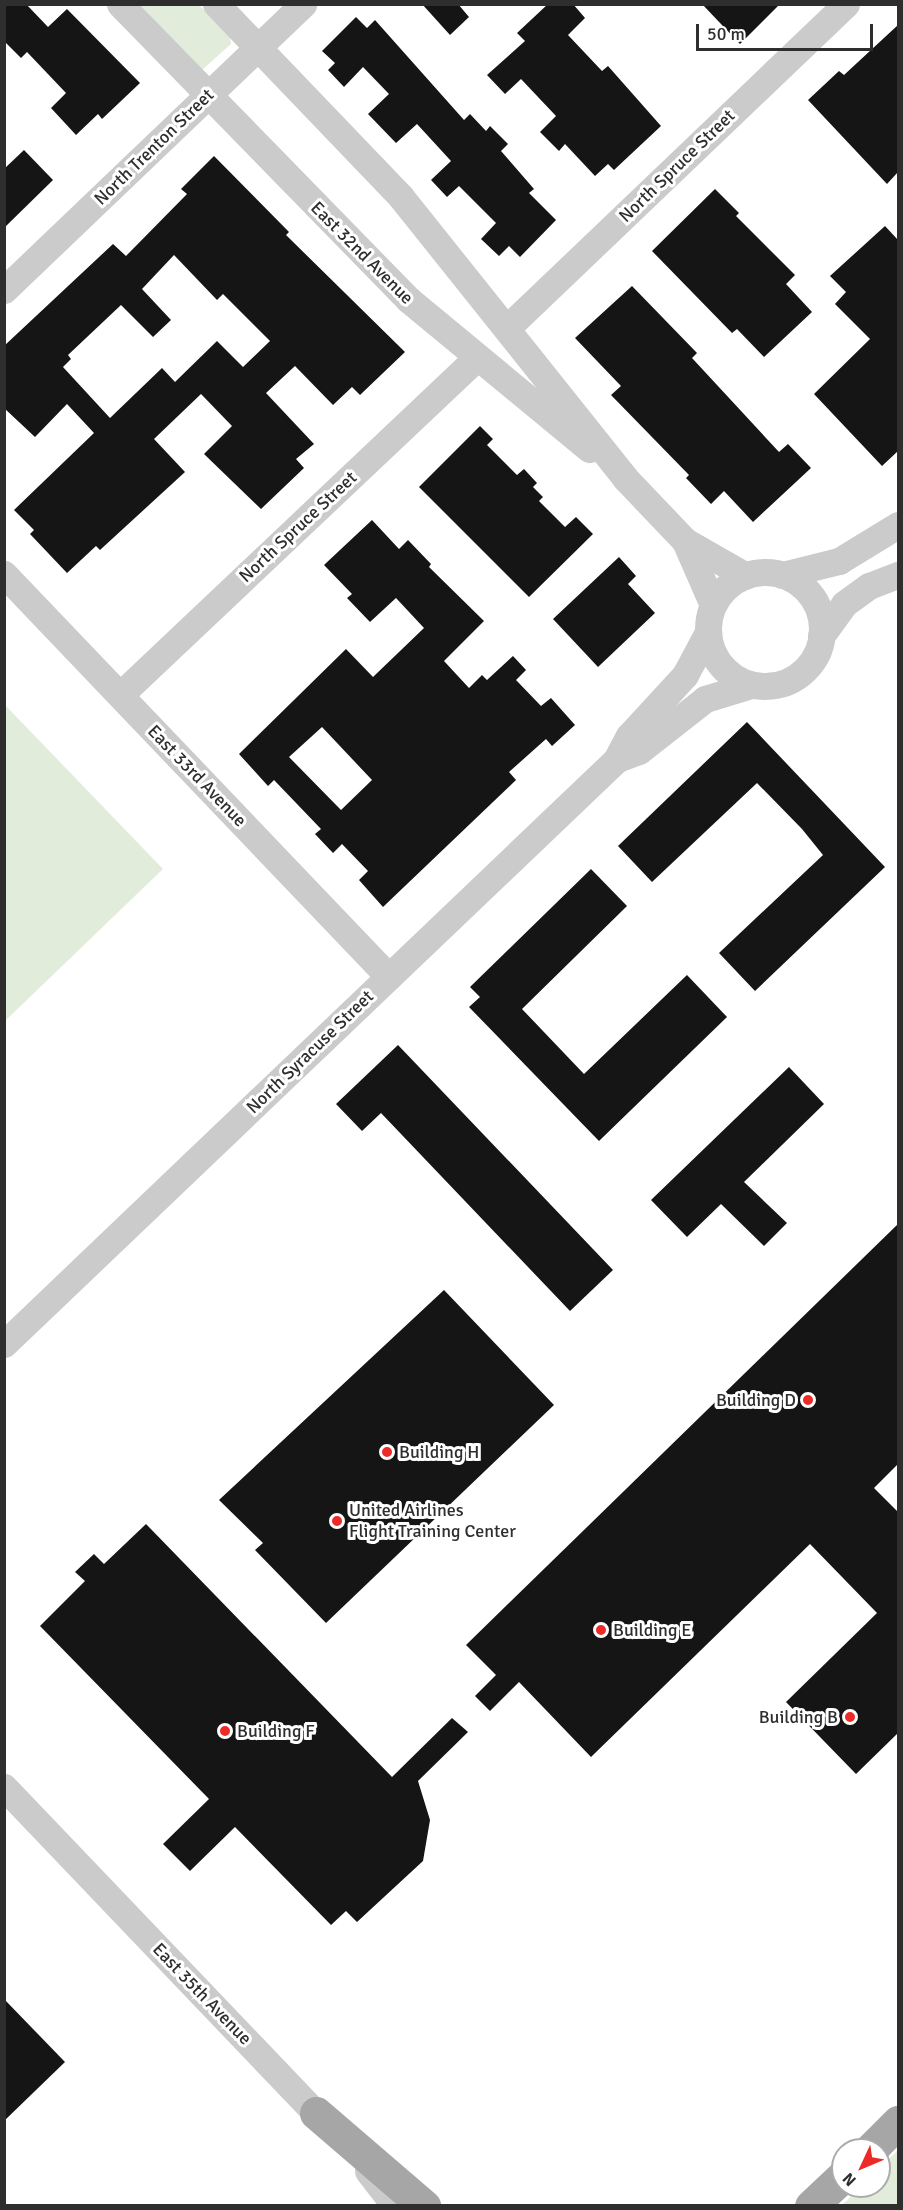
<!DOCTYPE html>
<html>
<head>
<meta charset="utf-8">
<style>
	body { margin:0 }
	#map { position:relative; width:903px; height:2210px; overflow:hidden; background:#fff; font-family:Signika,sans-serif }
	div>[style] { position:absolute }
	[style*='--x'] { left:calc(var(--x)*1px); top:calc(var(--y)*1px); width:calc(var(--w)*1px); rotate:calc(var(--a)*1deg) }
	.green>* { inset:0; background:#e2ecdb }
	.building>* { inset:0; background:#151515 }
	.minor>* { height:27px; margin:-13.5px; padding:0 13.5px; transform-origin:13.5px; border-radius:13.5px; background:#cbcbcb }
	.minor>.ring { margin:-13.5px; padding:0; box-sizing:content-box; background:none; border:27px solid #cbcbcb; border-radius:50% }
	.major>* { height:33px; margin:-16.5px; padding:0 16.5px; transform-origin:16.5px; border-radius:16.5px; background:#a6a6a6 }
	.dots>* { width:16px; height:16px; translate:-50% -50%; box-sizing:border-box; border:3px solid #fff; border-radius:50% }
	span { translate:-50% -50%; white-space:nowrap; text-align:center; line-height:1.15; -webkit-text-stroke:6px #fff; paint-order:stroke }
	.street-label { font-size:18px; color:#2e2e2e }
	.poi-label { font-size:18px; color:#2e2e2e }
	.right { translate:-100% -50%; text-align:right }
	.left { translate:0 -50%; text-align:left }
	.frame { position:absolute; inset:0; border:6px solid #2e2e2e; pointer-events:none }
	.north { position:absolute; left:831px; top:2138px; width:60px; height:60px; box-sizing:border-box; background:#fff; border:2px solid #ababab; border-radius:50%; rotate:226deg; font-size:16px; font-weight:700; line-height:24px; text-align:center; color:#2e2e2e }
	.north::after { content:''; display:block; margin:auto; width:21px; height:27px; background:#ec2b28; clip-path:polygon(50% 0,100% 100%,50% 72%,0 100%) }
	.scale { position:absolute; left:696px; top:24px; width:177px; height:27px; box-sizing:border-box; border:3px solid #2e2e2e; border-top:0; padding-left:8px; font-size:18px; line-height:21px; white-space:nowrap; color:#2e2e2e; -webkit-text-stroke:4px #fff; paint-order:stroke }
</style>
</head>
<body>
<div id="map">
	<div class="green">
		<div style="clip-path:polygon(138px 5px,199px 5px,230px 37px,231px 44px,202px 70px)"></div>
		<div style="clip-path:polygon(5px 705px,163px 869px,5px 1021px)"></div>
		<div style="clip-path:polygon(898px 2150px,898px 2205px,842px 2205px,862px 2186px,879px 2186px,879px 2169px)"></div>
	</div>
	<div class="building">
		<div style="clip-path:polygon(4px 4px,26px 4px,48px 27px,67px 9px,140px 83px,102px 119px,98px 114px,76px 135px,51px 108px,66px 93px,27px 52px,21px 58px,4px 41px)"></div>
		<div style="clip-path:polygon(422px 4px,458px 4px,469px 17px,450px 35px)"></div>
		<div style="clip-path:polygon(548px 4px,573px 4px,585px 18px,568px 35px,602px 71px,608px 66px,661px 126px,614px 170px,608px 164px,595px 176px,565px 144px,559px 151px,540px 132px,556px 116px,521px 79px,505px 94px,487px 75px,525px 41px,517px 33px)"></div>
		<div style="clip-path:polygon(702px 4px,780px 4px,740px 44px)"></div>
		<div style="clip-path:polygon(356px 17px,367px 28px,375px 20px,464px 120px,470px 114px,486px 131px,490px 126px,508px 144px,501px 151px,534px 189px,529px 193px,556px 220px,520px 257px,509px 246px,499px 256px,481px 239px,496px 223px,459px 186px,447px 197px,431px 180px,451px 161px,417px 124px,396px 143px,368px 114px,389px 94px,363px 67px,344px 87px,328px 70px,335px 63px,322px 51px)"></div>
		<div style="clip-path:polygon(898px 25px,898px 172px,887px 184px,808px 100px,839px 71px,844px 75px)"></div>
		<div style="clip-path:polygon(24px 150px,53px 180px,4px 228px,4px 169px)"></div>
		<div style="clip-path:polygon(evenodd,214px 156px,289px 232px,286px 235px,405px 352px,360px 395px,352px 387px,333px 405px,295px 366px,266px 393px,314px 444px,296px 459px,304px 468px,261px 509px,204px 454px,232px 426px,201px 394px,154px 439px,185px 472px,100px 550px,96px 546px,67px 573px,30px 534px,34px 530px,14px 510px,94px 433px,67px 404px,35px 437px,4px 408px,4px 346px,113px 244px,126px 256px,187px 194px,181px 189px,214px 156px,174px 255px,217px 300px,223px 294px,270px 341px,243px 367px,217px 341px,175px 382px,162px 368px,110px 418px,63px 367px,71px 359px,68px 355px,121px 305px,153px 337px,171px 320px,142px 289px,174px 255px)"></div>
		<div style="clip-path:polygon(715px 189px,739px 213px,736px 216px,795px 275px,786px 284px,812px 312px,764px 357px,737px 329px,732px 333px,652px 251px)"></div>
		<div style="clip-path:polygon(885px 226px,898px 240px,898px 451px,882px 466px,814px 394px,870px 339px,835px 304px,846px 292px,830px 276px)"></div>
		<div style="clip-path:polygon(632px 286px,697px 353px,692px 358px,779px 452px,788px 444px,811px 468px,753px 522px,724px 491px,711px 504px,686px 478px,689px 475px,611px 395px,621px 386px,575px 338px)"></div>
		<div style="clip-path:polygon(480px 426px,493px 439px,487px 445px,517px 475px,524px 469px,537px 483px,533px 487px,543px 497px,539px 501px,565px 527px,576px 517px,593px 534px,529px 597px,419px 487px)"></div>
		<div style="clip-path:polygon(evenodd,372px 520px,399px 549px,408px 540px,431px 564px,429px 567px,484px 621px,444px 661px,469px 688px,482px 675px,487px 680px,513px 656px,526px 670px,516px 680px,541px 706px,551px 698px,575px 725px,552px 746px,546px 739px,509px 772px,516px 780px,383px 907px,359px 880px,368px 871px,342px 844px,333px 853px,315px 834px,321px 829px,274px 780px,268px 786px,239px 754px,346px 649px,373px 677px,424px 628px,396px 598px,370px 622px,347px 598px,352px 594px,324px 565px,372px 520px,322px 727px,372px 780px,341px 810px,289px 757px,322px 727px)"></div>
		<div style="clip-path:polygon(619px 557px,636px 576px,628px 584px,655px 613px,598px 667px,553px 619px)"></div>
		<div style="clip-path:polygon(747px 722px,885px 867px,755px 991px,719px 953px,823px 855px,802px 829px,757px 783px,652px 882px,618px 846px)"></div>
		<div style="clip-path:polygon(591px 869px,627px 906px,522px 1009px,584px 1074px,687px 975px,727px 1017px,599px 1141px,469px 1007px,480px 997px,470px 987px)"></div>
		<div style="clip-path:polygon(398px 1045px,613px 1270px,570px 1311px,381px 1113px,362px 1131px,336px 1104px)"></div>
		<div style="clip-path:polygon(789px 1067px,824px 1104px,744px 1182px,787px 1223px,764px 1246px,721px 1204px,687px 1237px,651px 1200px)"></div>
		<div style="clip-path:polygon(898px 1224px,898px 1464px,874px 1488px,898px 1512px,898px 1733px,856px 1774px,786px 1702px,877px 1613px,810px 1544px,591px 1757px,519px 1682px,490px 1711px,475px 1696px,496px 1675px,466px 1645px)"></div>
		<div style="clip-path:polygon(444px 1290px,554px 1405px,326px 1623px,255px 1550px,263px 1543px,219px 1500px)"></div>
		<div style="clip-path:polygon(146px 1524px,392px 1777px,452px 1718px,468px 1732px,418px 1781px,430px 1820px,423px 1861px,357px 1922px,346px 1911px,331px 1925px,235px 1827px,190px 1871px,163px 1844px,209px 1799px,40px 1626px,85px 1581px,75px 1572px,94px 1554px,104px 1564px)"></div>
		<div style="clip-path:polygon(4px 1999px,65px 2062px,4px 2121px)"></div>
	</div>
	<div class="minor">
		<div style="--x:120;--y:4;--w:414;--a:45.7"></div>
		<div style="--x:409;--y:300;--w:234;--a:39.6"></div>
		<div style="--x:216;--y:4;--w:267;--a:46.2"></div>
		<div style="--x:401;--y:197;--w:359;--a:51.4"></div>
		<div style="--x:625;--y:478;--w:87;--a:46.4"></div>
		<div style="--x:685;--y:541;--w:70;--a:29.8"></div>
		<div style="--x:4;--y:290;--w:414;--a:-43.7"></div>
		<div style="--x:507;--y:328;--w:469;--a:-43.7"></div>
		<div style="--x:685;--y:541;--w:70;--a:66.4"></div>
		<div class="ring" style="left:708px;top:572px;width:87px;height:87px"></div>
		<div style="--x:4;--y:574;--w:557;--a:46.31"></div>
		<div style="--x:782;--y:575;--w:59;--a:-13.8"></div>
		<div style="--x:839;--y:561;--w:69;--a:-31.4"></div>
		<div style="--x:821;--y:636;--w:39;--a:-54"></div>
		<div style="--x:844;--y:604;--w:31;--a:-36"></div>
		<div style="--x:869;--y:586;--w:31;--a:-21"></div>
		<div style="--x:120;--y:695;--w:490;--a:-43.4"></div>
		<div style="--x:617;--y:759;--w:23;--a:-20"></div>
		<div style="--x:639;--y:751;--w:84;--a:-38.2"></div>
		<div style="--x:705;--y:699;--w:48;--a:-16.9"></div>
		<div style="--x:4;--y:1344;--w:846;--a:-43.66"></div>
		<div style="--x:616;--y:760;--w:27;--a:-62"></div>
		<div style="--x:629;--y:736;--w:83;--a:-47.4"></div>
		<div style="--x:685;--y:675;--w:49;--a:-61.9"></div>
		<div style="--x:4;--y:1787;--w:470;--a:46.3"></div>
		<div style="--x:368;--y:2171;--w:44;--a:52.4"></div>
	</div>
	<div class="major">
		<div style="--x:316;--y:2113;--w:143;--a:40.7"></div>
		<div style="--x:870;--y:2150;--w:40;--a:-45"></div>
		<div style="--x:811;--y:2206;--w:44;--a:-43.2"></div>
	</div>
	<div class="dots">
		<div style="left:808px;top:1400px;background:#ec2b28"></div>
		<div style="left:387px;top:1452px;background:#ec2b28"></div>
		<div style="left:337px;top:1521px;background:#ec2b28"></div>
		<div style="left:601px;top:1630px;background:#ec2b28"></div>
		<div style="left:850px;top:1717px;background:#ec2b28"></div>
		<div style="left:225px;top:1731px;background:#ec2b28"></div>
	</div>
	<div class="street-label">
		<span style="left:154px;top:147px;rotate:-44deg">North Trenton Street</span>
		<span style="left:677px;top:166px;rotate:-44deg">North Spruce Street</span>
		<span style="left:362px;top:253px;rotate:45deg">East 32nd Avenue</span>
		<span style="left:298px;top:527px;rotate:-43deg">North Spruce Street</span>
		<span style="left:197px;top:776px;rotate:46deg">East 33rd Avenue</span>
		<span style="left:310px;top:1052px;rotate:-44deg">North Syracuse Street</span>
		<span style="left:202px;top:1994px;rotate:46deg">East 35th Avenue</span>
	</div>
	<div class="poi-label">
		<span class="right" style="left:796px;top:1400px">Building D</span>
		<span class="left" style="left:399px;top:1452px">Building H</span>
		<span class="left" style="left:349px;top:1521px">United Airlines<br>Flight Training Center</span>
		<span class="left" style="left:613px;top:1630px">Building E</span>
		<span class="right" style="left:838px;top:1717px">Building B</span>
		<span class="left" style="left:237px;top:1731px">Building F</span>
	</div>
	<div class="frame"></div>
	<div class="north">N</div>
	<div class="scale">50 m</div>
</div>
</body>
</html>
